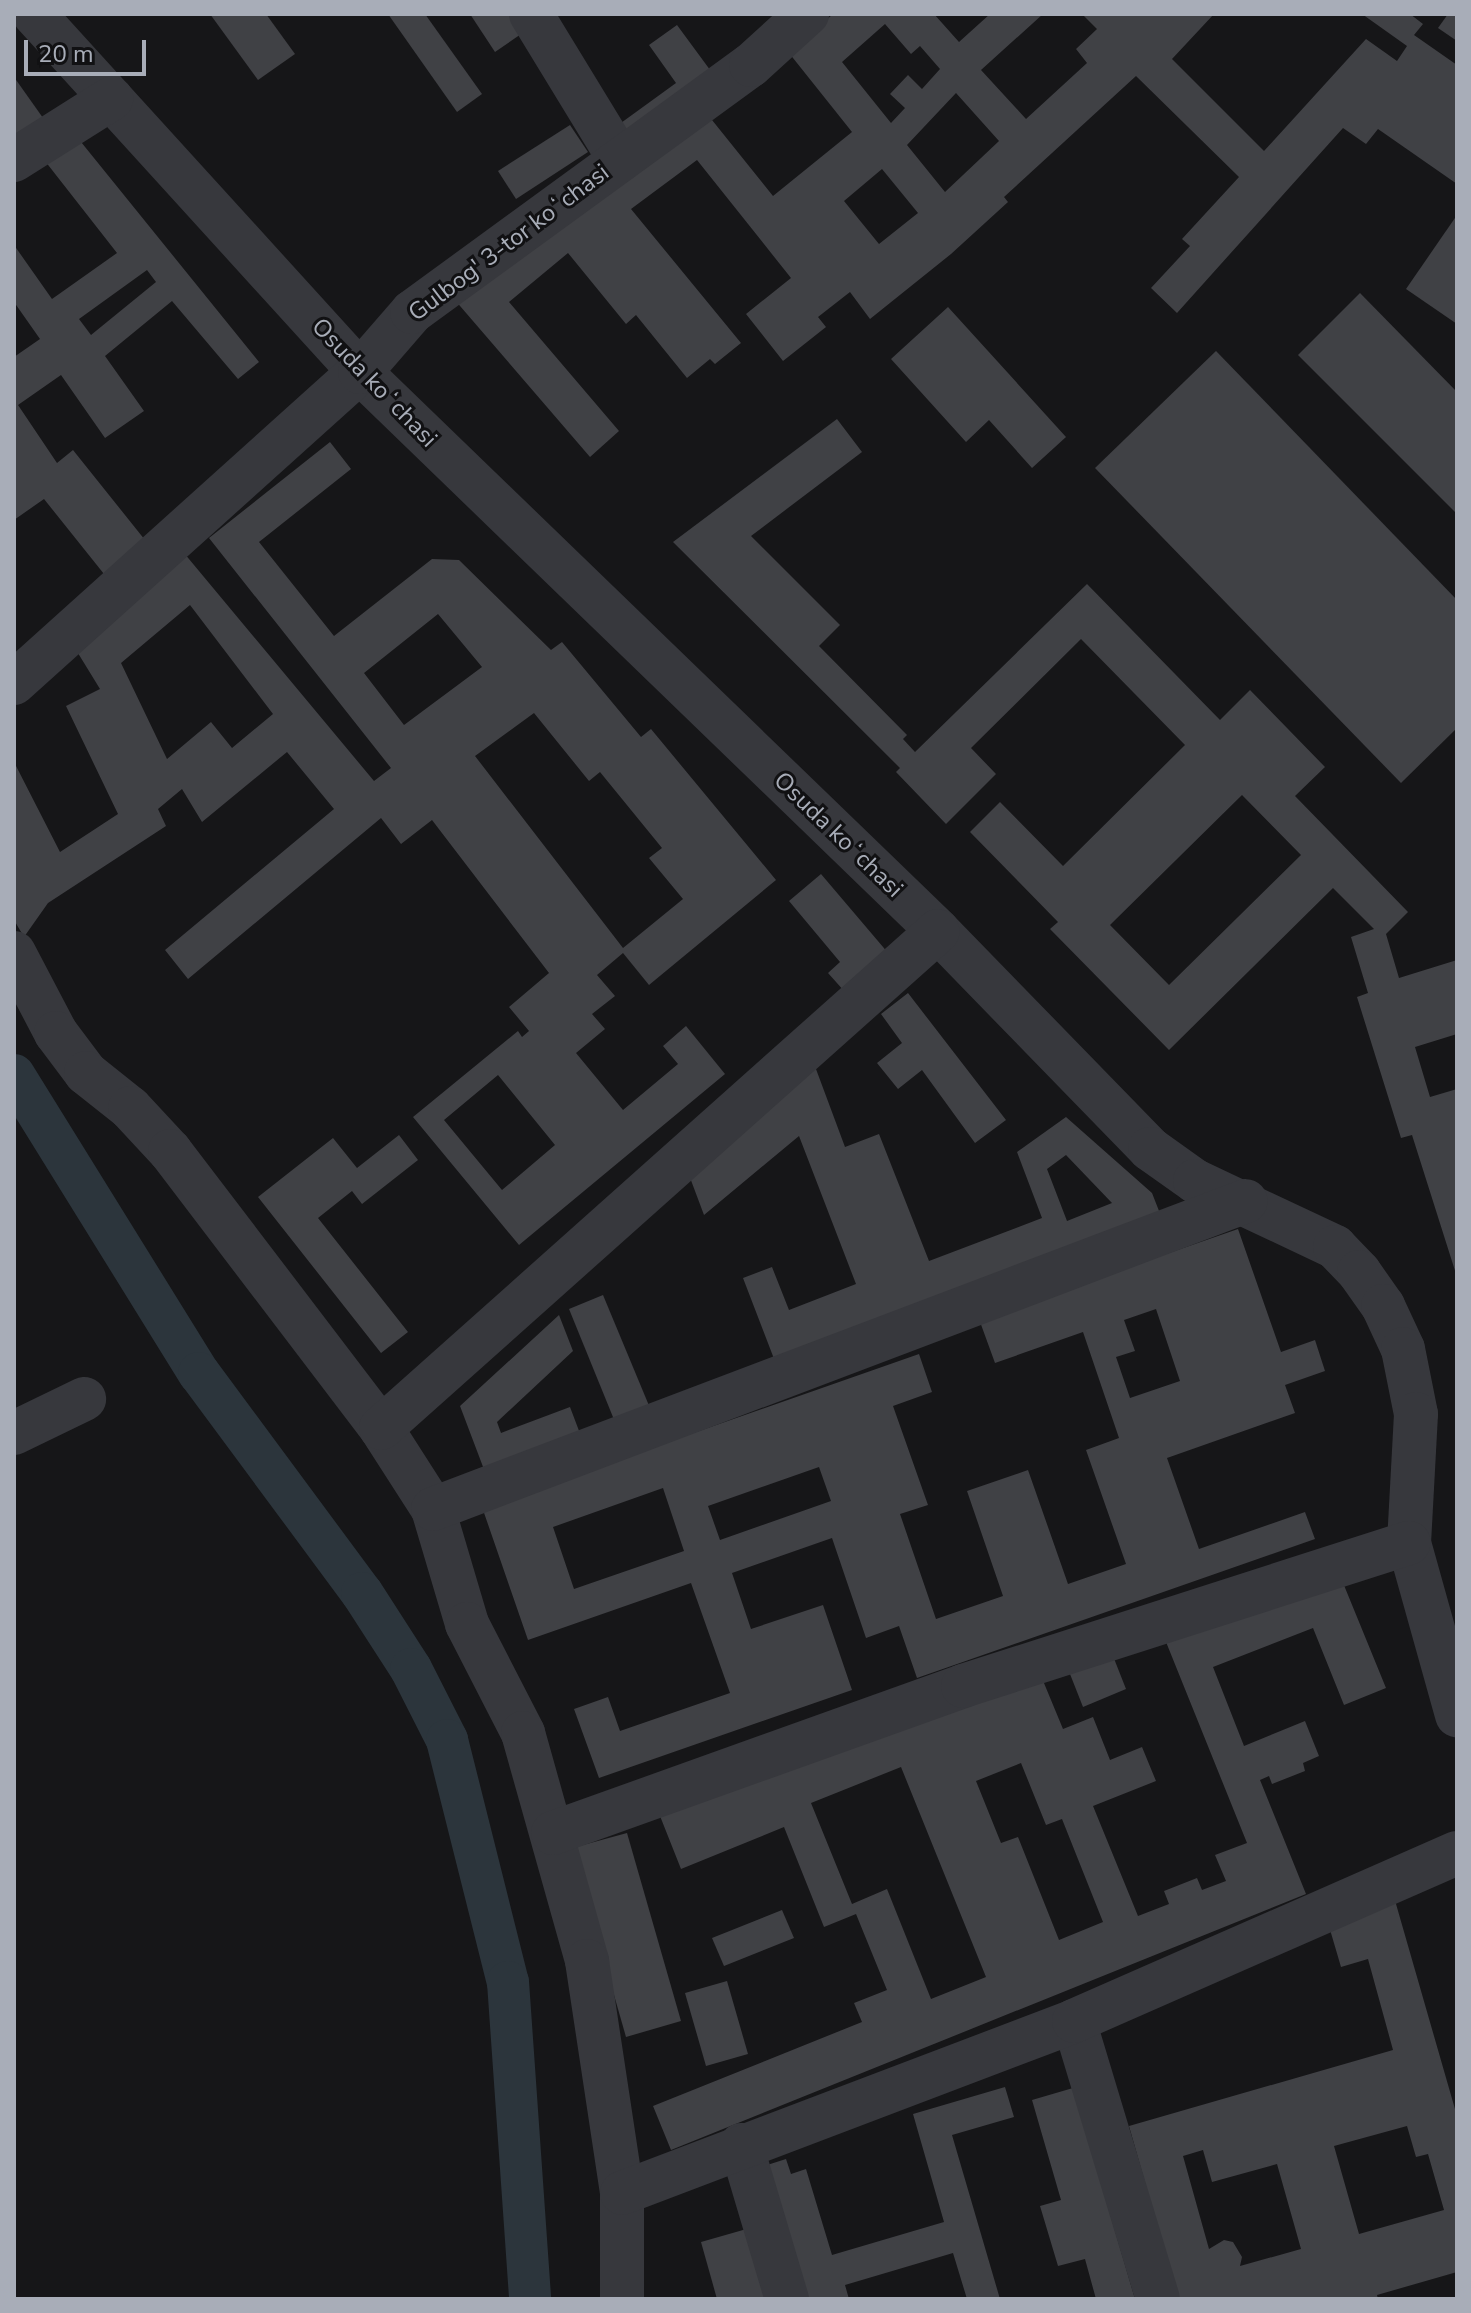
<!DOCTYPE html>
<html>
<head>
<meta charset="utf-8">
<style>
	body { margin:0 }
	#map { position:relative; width:1471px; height:2313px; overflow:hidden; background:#161618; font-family:"Nunito Sans",sans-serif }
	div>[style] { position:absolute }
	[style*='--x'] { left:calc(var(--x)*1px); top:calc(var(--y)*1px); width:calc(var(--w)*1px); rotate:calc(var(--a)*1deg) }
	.canal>* { height:42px; margin:-21px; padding:0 21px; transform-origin:21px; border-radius:21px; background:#2c353c }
	.building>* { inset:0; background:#404145 }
	.minor>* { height:44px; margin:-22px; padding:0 22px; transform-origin:22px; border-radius:22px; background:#37383d }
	span { translate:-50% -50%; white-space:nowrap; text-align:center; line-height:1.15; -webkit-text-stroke:6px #111113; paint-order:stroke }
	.street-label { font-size:24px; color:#a8adb8 }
	.frame { position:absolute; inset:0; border:16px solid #a8adb8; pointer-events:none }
	.scale { position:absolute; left:24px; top:40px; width:122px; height:36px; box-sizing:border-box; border:4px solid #a8adb8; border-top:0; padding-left:10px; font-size:24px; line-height:28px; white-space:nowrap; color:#a8adb8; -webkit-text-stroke:6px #111113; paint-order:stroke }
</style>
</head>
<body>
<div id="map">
	<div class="canal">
		<div style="--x:14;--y:1075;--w:351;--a:58.2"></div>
		<div style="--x:199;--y:1373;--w:274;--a:53.5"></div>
		<div style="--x:362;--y:1593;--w:90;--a:57.2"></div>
		<div style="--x:411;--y:1669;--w:80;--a:63.1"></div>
		<div style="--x:447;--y:1740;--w:250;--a:75.9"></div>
		<div style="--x:508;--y:1982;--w:318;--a:86"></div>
	</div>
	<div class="building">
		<div style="clip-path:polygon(210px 14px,266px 14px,295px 54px,258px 80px)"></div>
		<div style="clip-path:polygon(388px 14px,425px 14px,482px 94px,457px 112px)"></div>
		<div style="clip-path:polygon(470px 14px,512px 14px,524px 32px,495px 52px)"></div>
		<div style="clip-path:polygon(evenodd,833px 14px,934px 14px,959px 42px,990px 14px,1043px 14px,981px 70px,1026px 119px,1087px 63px,1076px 49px,1097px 29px,1082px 14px,1214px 14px,1172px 59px,1264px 151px,1366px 39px,1397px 61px,1407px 46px,1362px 14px,1410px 14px,1423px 24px,1414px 35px,1457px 65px,1457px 184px,1378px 129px,1366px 144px,1343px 128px,1177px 313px,1151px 288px,1190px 246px,1182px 239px,1239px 177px,1136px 76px,1004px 197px,1008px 202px,951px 254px,870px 319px,850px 292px,818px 317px,826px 327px,783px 361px,746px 314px,791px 278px,697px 160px,631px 209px,741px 343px,715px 364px,710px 359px,687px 378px,636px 315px,626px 324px,568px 253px,509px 302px,619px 431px,590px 457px,454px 299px,708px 115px,773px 196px,852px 132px,789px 53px,833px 14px,885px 24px,911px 54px,920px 46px,940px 69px,922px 89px,908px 75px,890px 94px,905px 108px,891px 123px,842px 62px,885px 24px,833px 14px,956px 93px,999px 141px,945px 192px,907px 145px,956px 93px,833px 14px,882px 169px,918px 213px,879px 244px,844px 201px,882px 169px)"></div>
		<div style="clip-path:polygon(1448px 14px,1457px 14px,1457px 41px,1438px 28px)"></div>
		<div style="clip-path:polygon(677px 25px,716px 78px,625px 143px,614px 128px,676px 83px,649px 45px)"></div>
		<div style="clip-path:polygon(14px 77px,48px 125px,14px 146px)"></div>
		<div style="clip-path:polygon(570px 125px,588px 152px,516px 199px,498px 171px)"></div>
		<div style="clip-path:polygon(evenodd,77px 137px,259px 362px,238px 379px,172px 301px,105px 356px,144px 411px,105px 438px,61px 375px,18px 405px,57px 463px,73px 450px,149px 545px,108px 579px,44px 499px,14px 520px,14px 357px,40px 339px,14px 302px,14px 245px,52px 299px,117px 253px,45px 161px,77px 137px,147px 270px,156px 282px,91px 335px,79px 319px,147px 270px)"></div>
		<div style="clip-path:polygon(1457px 215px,1457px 324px,1406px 289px)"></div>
		<div style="clip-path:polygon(1360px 293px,1457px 392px,1457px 514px,1298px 355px)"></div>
		<div style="clip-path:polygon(948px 307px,1066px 437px,1032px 468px,989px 420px,966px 442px,891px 359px)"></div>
		<div style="clip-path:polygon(1216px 351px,1457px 600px,1457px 728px,1401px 783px,1095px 468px)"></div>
		<div style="clip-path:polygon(evenodd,837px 419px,862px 452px,751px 536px,840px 625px,819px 646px,907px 735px,903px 739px,915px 752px,1087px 584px,1220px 720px,1250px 690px,1325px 767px,1295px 796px,1408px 912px,1386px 934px,1399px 978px,1457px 960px,1457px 1034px,1415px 1047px,1430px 1097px,1457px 1089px,1457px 1277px,1412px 1135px,1401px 1138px,1357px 997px,1368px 993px,1351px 937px,1374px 929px,1333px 888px,1169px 1050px,1050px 929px,1058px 922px,970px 832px,1000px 802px,1063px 866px,1185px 745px,1081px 639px,971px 748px,996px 774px,946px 824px,896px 772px,900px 768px,673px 542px,837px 419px,1242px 795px,1301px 855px,1169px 985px,1110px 925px,1242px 795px)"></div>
		<div style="clip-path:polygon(evenodd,330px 442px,351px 469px,259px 542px,334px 636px,432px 559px,459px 560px,551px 650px,562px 642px,641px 737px,651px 729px,776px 880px,649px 985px,623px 953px,597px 975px,615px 996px,592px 1014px,605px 1029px,576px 1053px,623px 1110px,678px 1064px,663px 1046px,686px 1026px,725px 1074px,519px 1245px,413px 1117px,518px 1031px,522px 1037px,529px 1031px,509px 1007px,549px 973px,432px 820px,401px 844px,381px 818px,188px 979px,165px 950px,334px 809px,287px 752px,202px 822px,182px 789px,158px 809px,166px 826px,48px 903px,24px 937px,14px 920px,14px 762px,60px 852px,118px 814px,66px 706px,100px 689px,73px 645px,184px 553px,374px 781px,391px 768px,209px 538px,330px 442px,190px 605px,273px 714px,232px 748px,211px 722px,167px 759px,121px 663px,190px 605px,330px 442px,438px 614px,482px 667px,404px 725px,364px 673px,438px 614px,330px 442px,534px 713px,589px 781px,600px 772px,662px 848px,649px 858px,683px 899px,623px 948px,475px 756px,534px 713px,330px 442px,498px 1075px,555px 1145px,502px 1190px,444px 1120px,498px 1075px)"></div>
		<div style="clip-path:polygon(821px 874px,889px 954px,845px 992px,828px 973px,840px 962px,789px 901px)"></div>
		<div style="clip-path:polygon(908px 993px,1006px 1120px,975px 1143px,922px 1070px,898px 1089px,877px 1063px,902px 1043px,881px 1014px)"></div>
		<div style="clip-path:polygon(evenodd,813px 1061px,845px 1147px,879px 1134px,929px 1261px,1042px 1218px,1017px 1152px,1066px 1117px,1152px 1193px,1161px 1216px,776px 1364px,743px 1278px,772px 1267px,789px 1310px,856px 1284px,799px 1136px,704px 1215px,689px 1175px,813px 1061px,1066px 1155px,1112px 1203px,1067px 1221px,1047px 1169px,1066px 1155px)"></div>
		<div style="clip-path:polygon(399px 1135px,418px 1160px,362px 1204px,352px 1191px,318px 1218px,408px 1332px,381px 1353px,258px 1197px,333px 1138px,357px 1168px)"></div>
		<div style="clip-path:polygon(evenodd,1238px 1229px,1281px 1352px,1315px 1340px,1325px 1371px,1285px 1385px,1295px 1413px,1167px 1458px,1199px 1549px,1305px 1512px,1315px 1539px,917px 1678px,899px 1626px,866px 1638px,832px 1538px,732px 1573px,751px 1629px,823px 1605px,852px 1690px,599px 1778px,574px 1709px,608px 1697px,620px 1731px,730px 1693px,691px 1583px,528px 1640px,482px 1507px,919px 1354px,932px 1392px,893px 1406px,928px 1505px,900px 1514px,936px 1619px,1003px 1596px,967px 1491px,1028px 1470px,1068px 1584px,1126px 1564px,1086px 1450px,1119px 1438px,1083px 1332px,995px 1363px,979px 1319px,1238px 1229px,1156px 1309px,1180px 1381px,1130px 1398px,1116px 1357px,1135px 1351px,1124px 1320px,1156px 1309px,1238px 1229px,819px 1467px,831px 1501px,720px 1540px,708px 1506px,819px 1467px,1238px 1229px,663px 1488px,684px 1551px,574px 1589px,553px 1527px,663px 1488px)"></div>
		<div style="clip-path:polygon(603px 1295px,650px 1408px,615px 1422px,569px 1309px)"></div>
		<div style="clip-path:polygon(559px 1315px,573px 1351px,497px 1422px,501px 1433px,570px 1407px,584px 1444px,488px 1480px,460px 1406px)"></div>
		<div style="clip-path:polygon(evenodd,1339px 1573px,1386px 1688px,1344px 1705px,1313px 1628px,1213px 1667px,1244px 1746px,1305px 1721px,1319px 1756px,1303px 1763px,1305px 1771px,1272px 1784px,1269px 1776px,1260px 1780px,1306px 1894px,671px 2150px,653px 2106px,862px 2022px,854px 2003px,887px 1990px,856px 1914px,824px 1927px,784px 1827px,681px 1869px,660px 1816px,1039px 1671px,1063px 1729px,1093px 1717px,1110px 1760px,1142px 1747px,1156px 1781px,1093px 1806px,1138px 1916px,1169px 1904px,1164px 1891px,1197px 1878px,1202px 1890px,1226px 1881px,1215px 1855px,1247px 1843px,1164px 1637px,1339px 1573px,1021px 1763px,1046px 1825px,1062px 1819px,1103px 1922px,1059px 1940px,1018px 1837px,1001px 1843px,976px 1781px,1021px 1763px,1339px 1573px,901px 1767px,986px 1977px,931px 1999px,887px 1889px,852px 1904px,811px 1803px,901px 1767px)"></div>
		<div style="clip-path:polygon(1113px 1656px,1126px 1689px,1083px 1707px,1070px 1674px)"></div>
		<div style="clip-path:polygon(627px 1833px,681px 2021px,626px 2037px,572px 1848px)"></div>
		<div style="clip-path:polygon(evenodd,1394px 1897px,1457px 2116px,1457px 2272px,1377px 2295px,1378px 2299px,1178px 2299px,1129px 2126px,1393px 2050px,1368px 1959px,1341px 1967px,1326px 1916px,1394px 1897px,1407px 2126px,1416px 2157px,1428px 2154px,1444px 2210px,1359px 2234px,1334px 2146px,1407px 2126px,1394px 1897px,1203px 2150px,1212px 2182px,1277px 2164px,1301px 2249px,1240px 2266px,1242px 2257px,1233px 2242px,1224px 2240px,1209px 2249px,1183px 2156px,1203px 2150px)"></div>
		<div style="clip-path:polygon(782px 1910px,794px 1938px,724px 1966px,712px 1938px)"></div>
		<div style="clip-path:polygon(727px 1981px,748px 2054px,706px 2066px,685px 1993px)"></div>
		<div style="clip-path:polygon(1005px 2087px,1014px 2117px,952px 2135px,1000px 2299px,967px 2299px,953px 2253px,845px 2285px,849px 2299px,803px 2299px,764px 2166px,786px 2159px,791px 2174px,806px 2169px,832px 2255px,944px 2222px,913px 2114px)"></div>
		<div style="clip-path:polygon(1073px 2088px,1135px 2299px,1096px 2299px,1085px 2259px,1058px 2266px,1040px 2206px,1061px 2200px,1032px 2100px)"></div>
		<div style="clip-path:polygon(757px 2226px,778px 2299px,717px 2299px,701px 2242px)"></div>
	</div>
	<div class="minor">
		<div style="--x:34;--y:14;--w:484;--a:47.7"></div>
		<div style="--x:360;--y:372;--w:804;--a:44.04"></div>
		<div style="--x:938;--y:931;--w:304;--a:45.8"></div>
		<div style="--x:1150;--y:1149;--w:55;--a:35.4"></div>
		<div style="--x:1195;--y:1181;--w:155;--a:25.2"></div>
		<div style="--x:1335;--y:1247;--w:35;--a:46"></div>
		<div style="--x:1359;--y:1272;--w:42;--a:54.8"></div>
		<div style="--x:1383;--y:1306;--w:47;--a:65.1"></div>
		<div style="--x:1403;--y:1349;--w:66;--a:78.7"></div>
		<div style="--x:1416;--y:1414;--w:129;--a:93.1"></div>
		<div style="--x:1409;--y:1543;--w:179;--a:74.4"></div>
		<div style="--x:531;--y:14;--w:171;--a:58.6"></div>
		<div style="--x:14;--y:160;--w:115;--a:-32.2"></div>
		<div style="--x:14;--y:683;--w:465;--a:-42"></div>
		<div style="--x:360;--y:372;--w:79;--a:-49.1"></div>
		<div style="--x:412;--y:312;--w:419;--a:-36.1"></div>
		<div style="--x:751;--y:65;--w:76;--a:-42.3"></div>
		<div style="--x:14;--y:953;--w:90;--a:62.3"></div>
		<div style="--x:56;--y:1033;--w:50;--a:53.1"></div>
		<div style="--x:86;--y:1073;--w:56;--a:38.5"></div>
		<div style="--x:130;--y:1108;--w:59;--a:47.1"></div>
		<div style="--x:170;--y:1151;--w:348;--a:52.7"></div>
		<div style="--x:381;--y:1428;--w:96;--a:57.3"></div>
		<div style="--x:433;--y:1509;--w:120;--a:73.5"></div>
		<div style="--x:467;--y:1624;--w:123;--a:62.8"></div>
		<div style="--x:523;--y:1733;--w:237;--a:74.3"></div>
		<div style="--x:587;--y:1961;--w:235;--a:81.4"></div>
		<div style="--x:622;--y:2193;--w:106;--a:90"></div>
		<div style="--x:381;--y:1428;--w:746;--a:-41.74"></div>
		<div style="--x:14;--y:1433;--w:78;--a:-25.9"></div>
		<div style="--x:433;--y:1509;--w:869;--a:-20.75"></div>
		<div style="--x:553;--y:1833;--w:436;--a:-19.7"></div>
		<div style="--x:963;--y:1686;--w:468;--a:-17.8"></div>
		<div style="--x:1074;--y:2021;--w:290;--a:73.2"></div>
		<div style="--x:741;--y:2145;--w:161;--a:73.4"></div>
		<div style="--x:622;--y:2193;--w:484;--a:-20.8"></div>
		<div style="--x:1074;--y:2021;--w:418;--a:-23.7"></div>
	</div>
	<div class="street-label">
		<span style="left:509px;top:243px;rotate:-37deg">Gulbog' 3-tor koʻchasi</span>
		<span style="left:374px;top:383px;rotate:46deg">Osuda koʻchasi</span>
		<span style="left:838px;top:835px;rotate:44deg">Osuda koʻchasi</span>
	</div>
	<div class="frame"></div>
	<div class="scale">20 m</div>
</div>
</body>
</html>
